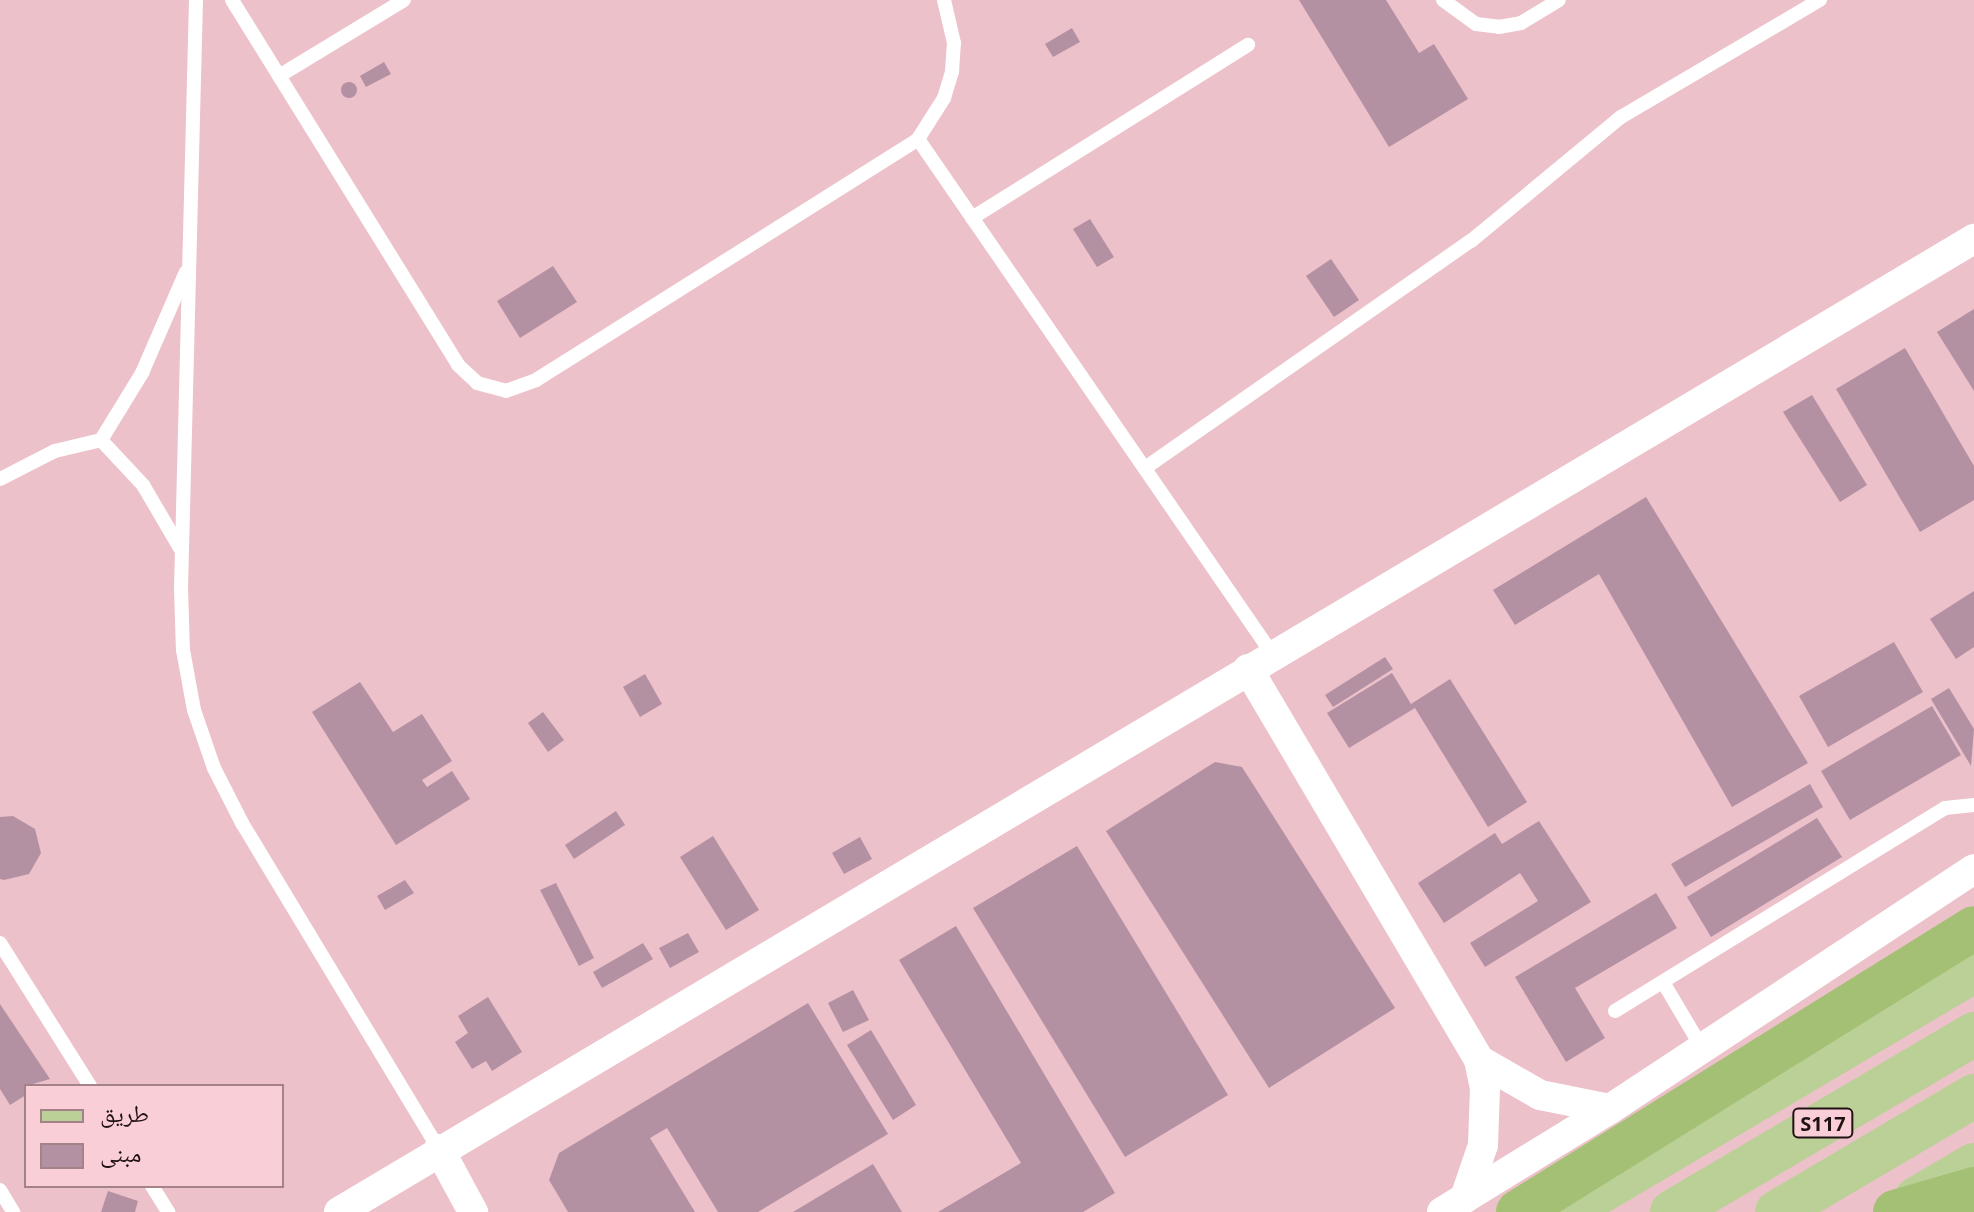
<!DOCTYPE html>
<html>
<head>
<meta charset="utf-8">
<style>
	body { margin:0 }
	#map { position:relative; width:1974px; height:1212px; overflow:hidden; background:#edc1c9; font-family:"Open Sans","Noto Naskh Arabic",sans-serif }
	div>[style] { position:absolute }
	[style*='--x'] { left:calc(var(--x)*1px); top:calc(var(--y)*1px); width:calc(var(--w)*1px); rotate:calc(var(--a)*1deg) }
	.building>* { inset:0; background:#b490a3 }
	.round { border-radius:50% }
	.service>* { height:14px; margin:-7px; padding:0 7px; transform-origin:7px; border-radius:7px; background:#fff }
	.minor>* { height:30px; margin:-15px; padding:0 15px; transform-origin:15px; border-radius:15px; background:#fff }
	.primary>* { height:44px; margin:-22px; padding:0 22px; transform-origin:22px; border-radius:22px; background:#bbd097 }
	.trunk>* { height:44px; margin:-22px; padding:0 22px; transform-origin:22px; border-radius:22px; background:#a4c074 }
	span { translate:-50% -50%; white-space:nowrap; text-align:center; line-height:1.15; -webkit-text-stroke:8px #faced6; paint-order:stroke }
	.shield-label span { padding:2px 6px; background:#faced6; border:2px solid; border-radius:6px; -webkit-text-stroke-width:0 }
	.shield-label { font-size:20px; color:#201214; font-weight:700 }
	.legend { position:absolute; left:24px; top:1084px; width:260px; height:104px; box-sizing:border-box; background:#faced6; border:2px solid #a38388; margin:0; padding:10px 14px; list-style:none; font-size:24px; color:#201214 }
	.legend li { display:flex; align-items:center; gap:16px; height:40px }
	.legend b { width:40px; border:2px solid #a38388 }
</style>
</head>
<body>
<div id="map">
	<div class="building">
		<div style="clip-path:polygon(1299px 0,1386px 0,1419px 53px,1434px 44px,1468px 99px,1389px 147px)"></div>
		<div style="clip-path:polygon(1072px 28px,1080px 42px,1053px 57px,1045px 44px)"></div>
		<div style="clip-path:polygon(384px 62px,391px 74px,366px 87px,360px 76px)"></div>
		<div class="round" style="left:341px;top:82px;width:16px;height:16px"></div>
		<div style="clip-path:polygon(1090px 219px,1114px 257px,1097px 267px,1073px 229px)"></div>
		<div style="clip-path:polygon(1331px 259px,1359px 300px,1334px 317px,1306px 276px)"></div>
		<div style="clip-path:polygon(553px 266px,577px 302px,520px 338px,497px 301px)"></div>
		<div style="clip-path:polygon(1974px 309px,1974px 391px,1937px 332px)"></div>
		<div style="clip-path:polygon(1905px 348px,1974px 466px,1974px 500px,1920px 532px,1836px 389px)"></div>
		<div style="clip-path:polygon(1812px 395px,1867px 485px,1840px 502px,1783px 412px)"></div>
		<div style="clip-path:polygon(1646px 497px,1808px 763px,1732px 807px,1599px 574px,1515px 625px,1493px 590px)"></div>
		<div style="clip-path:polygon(1974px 591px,1974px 647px,1956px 659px,1930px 619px)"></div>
		<div style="clip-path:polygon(1894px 642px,1923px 692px,1828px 747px,1799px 696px)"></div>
		<div style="clip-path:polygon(1385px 657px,1393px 669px,1333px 707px,1325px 695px)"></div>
		<div style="clip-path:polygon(1392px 673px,1411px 704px,1450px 679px,1527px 802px,1488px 827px,1415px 708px,1349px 748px,1327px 713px)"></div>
		<div style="clip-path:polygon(645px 674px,662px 704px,640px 717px,623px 687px)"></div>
		<div style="clip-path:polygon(360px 682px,393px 732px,422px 714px,452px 761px,422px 780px,427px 787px,452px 771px,470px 799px,396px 845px,312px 712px)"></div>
		<div style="clip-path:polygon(1949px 688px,1974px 729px,1971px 766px,1931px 699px)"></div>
		<div style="clip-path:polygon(1932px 706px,1961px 755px,1850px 820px,1821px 771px)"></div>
		<div style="clip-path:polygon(543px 712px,564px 740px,548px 752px,528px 723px)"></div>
		<div style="clip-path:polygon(1215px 762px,1242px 767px,1395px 1008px,1269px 1088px,1106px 831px)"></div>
		<div style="clip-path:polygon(1810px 784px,1823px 807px,1685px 887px,1671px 864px)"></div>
		<div style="clip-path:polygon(616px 811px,625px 825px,574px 859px,565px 845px)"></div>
		<div style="clip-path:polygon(13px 816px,35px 829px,41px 853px,29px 874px,4px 880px,0 879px,0 817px)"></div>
		<div style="clip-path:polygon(1817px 818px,1842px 857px,1711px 937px,1687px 897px)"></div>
		<div style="clip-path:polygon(1539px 821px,1591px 902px,1485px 967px,1470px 943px,1538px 901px,1520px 873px,1444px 923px,1418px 883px,1495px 833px,1502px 844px)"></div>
		<div style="clip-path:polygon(713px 836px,759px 910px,726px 930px,680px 857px)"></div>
		<div style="clip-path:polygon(860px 837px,872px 859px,844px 874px,832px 853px)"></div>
		<div style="clip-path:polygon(1077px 846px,1228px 1095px,1125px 1157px,973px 908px)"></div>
		<div style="clip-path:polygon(405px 880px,414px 893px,385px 910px,377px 896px)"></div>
		<div style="clip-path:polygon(556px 883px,594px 958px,579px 966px,540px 890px)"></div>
		<div style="clip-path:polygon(1656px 893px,1677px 928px,1575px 988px,1605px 1038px,1566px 1062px,1515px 977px)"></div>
		<div style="clip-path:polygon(956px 926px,1115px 1193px,1083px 1212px,938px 1212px,1021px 1163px,899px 960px)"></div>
		<div style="clip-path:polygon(688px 933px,699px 952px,670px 968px,659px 948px)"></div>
		<div style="clip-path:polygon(643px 943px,653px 959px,602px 988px,593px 972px)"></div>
		<div style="clip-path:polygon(853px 990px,869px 1020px,843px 1032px,828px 1003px)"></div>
		<div style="clip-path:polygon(488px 997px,522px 1052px,492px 1071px,486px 1061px,472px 1069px,455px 1042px,468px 1033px,458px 1016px)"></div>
		<div style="clip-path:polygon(808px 1003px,888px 1134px,758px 1212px,718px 1212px,667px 1128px,650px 1138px,695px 1212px,568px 1212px,549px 1180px,559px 1153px)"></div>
		<div style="clip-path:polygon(0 1004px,50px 1079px,26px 1086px,26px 1095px,10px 1105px,0 1089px)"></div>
		<div style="clip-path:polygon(871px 1030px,916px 1105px,893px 1120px,847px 1045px)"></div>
		<div style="clip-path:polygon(873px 1164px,902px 1212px,793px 1212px)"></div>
		<div style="clip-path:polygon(108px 1191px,138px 1201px,135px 1212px,101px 1212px)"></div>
	</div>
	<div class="service">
		<div style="--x:196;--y:0;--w:588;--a:91.46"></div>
		<div style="--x:181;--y:588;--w:62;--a:88.2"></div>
		<div style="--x:183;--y:650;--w:61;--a:79.6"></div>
		<div style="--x:194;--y:710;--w:61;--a:71"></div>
		<div style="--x:214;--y:768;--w:62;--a:63"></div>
		<div style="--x:242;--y:823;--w:381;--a:58.9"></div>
		<div style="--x:232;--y:0;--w:429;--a:58.2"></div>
		<div style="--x:458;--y:365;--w:26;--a:43"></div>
		<div style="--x:477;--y:383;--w:30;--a:15"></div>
		<div style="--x:506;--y:391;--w:32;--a:-20"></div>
		<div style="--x:536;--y:380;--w:452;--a:-32.2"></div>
		<div style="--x:918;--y:139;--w:49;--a:-57.6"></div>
		<div style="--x:944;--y:98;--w:28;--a:-73"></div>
		<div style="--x:952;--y:71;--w:28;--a:-86"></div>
		<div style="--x:954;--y:43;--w:44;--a:-103.1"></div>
		<div style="--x:1443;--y:0;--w:41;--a:36"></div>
		<div style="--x:1476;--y:24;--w:23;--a:7"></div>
		<div style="--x:1499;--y:27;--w:22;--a:-10"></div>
		<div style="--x:1521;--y:23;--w:44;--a:-31.2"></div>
		<div style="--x:279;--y:76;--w:146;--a:-31.3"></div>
		<div style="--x:918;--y:139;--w:626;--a:55.47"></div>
		<div style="--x:972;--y:218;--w:326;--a:-32.1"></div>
		<div style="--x:101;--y:440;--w:62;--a:47"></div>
		<div style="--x:143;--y:485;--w:73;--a:59.6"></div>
		<div style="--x:1145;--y:468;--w:397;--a:-34.9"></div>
		<div style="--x:1471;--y:241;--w:195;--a:-39.6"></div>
		<div style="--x:1621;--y:117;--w:231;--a:-30.5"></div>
		<div style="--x:0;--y:479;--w:62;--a:-27"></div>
		<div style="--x:55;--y:451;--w:47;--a:-13.4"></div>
		<div style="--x:101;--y:440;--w:79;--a:-58.5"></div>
		<div style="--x:142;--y:373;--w:110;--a:-66.5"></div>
		<div style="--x:0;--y:943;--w:169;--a:57.8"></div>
		<div style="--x:1663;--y:982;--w:77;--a:59.4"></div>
		<div style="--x:1615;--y:1011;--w:387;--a:-31.6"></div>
		<div style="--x:1945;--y:808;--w:29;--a:-6"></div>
		<div style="--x:152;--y:1186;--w:31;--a:58"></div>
		<div style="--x:0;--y:1190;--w:26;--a:59"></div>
	</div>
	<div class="minor">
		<div style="--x:1248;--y:669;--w:454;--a:59.4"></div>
		<div style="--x:1479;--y:1060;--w:29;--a:78"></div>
		<div style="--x:1485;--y:1088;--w:57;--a:92"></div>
		<div style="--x:1483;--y:1145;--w:56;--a:108.8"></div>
		<div style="--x:1479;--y:1060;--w:70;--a:29.8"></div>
		<div style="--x:1540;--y:1095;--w:71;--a:11.3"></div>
		<div style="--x:439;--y:1149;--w:72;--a:61.6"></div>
		<div style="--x:339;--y:1212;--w:1903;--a:-30.76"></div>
		<div style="--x:1442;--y:1212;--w:197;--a:-31.5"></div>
		<div style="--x:1610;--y:1109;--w:436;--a:-33.4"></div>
	</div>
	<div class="primary">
		<div style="--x:1916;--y:1199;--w:67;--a:-30.4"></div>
		<div style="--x:1566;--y:1212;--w:474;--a:-30.6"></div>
		<div style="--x:1672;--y:1212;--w:351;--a:-30.5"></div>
		<div style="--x:1777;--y:1212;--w:229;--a:-30.5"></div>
	</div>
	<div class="trunk">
		<div style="--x:1518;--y:1212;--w:537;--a:-31.91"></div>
		<div style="--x:1895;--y:1212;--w:82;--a:-16.2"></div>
	</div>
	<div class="shield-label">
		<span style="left:1823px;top:1123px">S117</span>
	</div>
	<ul class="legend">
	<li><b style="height:10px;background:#bbd097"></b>طريق</li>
	<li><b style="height:22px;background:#b490a3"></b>مبنى</li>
	</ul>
</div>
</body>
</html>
